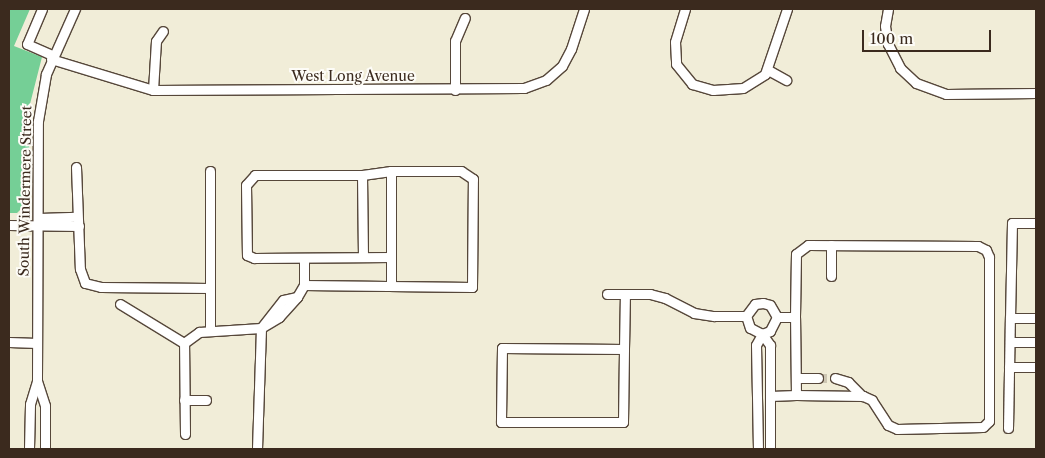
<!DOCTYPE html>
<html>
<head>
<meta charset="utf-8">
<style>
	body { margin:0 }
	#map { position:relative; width:1045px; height:458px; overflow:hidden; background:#f1edd8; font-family:"Libre Caslon Text",serif }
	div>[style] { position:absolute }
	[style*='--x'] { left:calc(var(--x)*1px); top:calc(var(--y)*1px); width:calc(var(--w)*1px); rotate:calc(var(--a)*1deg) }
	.green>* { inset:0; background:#75cf96 }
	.minor-tunnel>* { height:9px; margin-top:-4.5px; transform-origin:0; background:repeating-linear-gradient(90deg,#cdc6b3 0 9px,transparent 0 13.5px) }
	.roads { filter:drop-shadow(1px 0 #56473a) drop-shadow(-1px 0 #56473a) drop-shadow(0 1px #56473a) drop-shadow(0 -1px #56473a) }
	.minor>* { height:9px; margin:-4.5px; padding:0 4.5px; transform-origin:4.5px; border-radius:4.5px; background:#fff }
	span { translate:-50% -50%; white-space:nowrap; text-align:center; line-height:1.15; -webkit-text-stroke:4px #fdfcf7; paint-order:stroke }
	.street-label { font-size:14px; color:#3b2a1e }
	.frame { position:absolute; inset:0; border:10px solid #3b2a1e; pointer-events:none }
	.scale { position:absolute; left:862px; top:30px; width:129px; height:22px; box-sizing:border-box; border:2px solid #3b2a1e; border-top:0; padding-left:6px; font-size:15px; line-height:18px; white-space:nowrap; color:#3b2a1e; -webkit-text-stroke:4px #fdfcf7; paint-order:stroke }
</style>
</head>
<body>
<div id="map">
	<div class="green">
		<div style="clip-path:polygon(9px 9px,30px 9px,14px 46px,42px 57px,30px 104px,28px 202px,17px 213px,9px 213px)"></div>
	</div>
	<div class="minor-tunnel">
		<div style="--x:818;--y:378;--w:17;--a:0"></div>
	</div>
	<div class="roads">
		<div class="minor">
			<div style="--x:42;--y:9;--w:38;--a:113"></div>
			<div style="--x:27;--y:44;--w:27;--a:24"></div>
			<div style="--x:685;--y:9;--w:34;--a:107"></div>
			<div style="--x:675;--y:42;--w:22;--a:87"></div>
			<div style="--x:676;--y:64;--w:26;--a:51"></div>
			<div style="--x:692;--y:84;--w:22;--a:16"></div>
			<div style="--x:713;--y:90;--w:30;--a:-4"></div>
			<div style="--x:743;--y:88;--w:26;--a:-32"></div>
			<div style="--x:765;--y:74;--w:69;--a:-71.3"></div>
			<div style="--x:888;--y:9;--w:17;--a:100"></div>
			<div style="--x:885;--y:26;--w:18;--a:81"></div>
			<div style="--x:888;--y:44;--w:27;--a:63"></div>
			<div style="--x:900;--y:68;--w:22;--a:43"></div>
			<div style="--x:916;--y:83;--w:32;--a:20"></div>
			<div style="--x:946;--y:94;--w:90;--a:-0.6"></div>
			<div style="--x:51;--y:59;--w:107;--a:16.9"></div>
			<div style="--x:153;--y:90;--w:371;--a:-0.3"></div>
			<div style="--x:524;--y:88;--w:23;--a:-20"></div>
			<div style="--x:546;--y:80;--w:21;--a:-41"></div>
			<div style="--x:562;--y:66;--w:19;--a:-62"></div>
			<div style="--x:571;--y:49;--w:42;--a:-72"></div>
			<div style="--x:768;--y:70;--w:21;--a:29"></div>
			<div style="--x:153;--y:90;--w:49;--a:-86.5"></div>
			<div style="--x:156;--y:41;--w:12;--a:-55"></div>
			<div style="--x:455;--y:90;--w:49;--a:-90"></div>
			<div style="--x:455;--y:41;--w:25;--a:-67"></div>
			<div style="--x:76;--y:167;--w:102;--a:87.8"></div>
			<div style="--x:80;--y:269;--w:15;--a:70"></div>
			<div style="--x:85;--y:283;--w:16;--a:14"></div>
			<div style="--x:101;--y:287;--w:109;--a:0.5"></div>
			<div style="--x:210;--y:288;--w:42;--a:90"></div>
			<div style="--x:210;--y:171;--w:117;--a:90"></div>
			<div style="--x:362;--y:175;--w:82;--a:89.3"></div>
			<div style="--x:39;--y:218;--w:38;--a:-2"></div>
			<div style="--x:1036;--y:223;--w:24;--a:180"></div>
			<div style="--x:1012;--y:223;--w:95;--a:91.2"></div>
			<div style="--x:1010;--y:318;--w:26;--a:0"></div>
			<div style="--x:9;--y:225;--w:70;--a:0.8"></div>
			<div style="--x:831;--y:245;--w:31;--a:90"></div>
			<div style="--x:391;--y:257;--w:29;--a:90"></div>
			<div style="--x:304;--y:258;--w:27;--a:90"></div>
			<div style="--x:607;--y:294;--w:43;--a:0"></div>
			<div style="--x:650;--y:294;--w:16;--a:15"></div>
			<div style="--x:665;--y:298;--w:33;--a:27"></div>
			<div style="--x:694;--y:313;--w:20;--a:9"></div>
			<div style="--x:714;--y:316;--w:32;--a:0"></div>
			<div style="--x:746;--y:316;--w:15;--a:-53"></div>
			<div style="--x:755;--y:304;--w:8;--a:-7"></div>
			<div style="--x:763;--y:303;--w:7;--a:16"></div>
			<div style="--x:770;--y:305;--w:14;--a:60"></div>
			<div style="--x:777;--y:317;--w:16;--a:117"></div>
			<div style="--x:770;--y:331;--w:9;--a:159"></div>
			<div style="--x:762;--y:334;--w:13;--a:-153"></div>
			<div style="--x:750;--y:328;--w:13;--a:-108"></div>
			<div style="--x:297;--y:297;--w:14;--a:-60"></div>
			<div style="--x:304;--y:285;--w:168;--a:0.7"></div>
			<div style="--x:472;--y:287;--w:108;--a:-89.5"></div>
			<div style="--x:473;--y:179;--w:14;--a:-146"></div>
			<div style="--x:461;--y:171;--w:70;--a:180"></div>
			<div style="--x:391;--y:171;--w:29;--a:172"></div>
			<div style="--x:362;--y:175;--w:107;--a:180"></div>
			<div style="--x:255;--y:175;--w:13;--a:132"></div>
			<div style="--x:246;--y:185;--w:70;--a:89.2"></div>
			<div style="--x:247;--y:255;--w:8;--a:23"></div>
			<div style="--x:254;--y:258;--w:137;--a:-0.4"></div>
			<div style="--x:391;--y:257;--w:86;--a:-90"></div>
			<div style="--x:120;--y:304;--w:75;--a:31.4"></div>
			<div style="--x:795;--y:317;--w:63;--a:-89.1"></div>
			<div style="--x:796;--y:254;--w:15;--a:-37"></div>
			<div style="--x:808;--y:245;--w:170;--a:0.3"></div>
			<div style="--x:978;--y:246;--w:9;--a:27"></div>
			<div style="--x:986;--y:250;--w:8;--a:67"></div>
			<div style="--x:989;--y:257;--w:164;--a:90"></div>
			<div style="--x:989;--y:421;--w:8;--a:135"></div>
			<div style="--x:983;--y:427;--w:86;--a:178.7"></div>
			<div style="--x:897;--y:429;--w:10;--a:-156"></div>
			<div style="--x:888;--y:425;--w:30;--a:-123"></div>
			<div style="--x:872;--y:400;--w:10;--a:-156"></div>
			<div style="--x:863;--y:396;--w:67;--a:-179.1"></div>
			<div style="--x:9;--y:342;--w:28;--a:2"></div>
			<div style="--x:1010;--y:342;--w:26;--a:0"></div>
			<div style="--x:624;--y:349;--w:122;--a:-179.5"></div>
			<div style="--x:502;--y:348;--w:74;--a:90.8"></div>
			<div style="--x:501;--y:422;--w:122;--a:0"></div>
			<div style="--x:623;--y:422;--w:73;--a:-89.2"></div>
			<div style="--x:624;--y:349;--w:55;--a:-89"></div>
			<div style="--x:1009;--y:367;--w:27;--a:0"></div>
			<div style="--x:796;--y:378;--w:22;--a:0"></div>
			<div style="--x:835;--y:378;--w:14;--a:17"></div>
			<div style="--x:848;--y:382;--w:20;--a:45"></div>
			<div style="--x:37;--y:381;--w:26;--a:72"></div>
			<div style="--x:45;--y:406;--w:43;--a:90"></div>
			<div style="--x:770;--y:396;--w:26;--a:-2"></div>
			<div style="--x:796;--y:395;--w:78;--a:-90.7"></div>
			<div style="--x:795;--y:317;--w:18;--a:180"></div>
			<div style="--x:184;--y:400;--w:22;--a:0"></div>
			<div style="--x:1008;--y:428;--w:110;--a:-89"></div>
			<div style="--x:185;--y:434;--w:91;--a:-90.6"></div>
			<div style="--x:184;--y:343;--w:19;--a:-36"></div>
			<div style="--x:199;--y:332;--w:62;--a:-3.7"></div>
			<div style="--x:261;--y:328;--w:21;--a:-31"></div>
			<div style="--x:279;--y:317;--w:27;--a:-48"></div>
			<div style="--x:297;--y:297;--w:14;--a:168"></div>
			<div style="--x:283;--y:300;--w:36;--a:128"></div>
			<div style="--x:261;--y:328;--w:121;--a:91.9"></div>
			<div style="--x:29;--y:449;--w:45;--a:-88.7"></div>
			<div style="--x:30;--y:404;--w:24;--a:-73"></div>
			<div style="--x:37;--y:381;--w:260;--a:-89.8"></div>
			<div style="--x:38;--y:121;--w:48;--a:-80.3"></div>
			<div style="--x:46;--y:74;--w:71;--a:-66"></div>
			<div style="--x:758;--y:449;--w:104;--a:-91.1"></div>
			<div style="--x:756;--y:345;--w:13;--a:-61"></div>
			<div style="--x:762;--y:334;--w:14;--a:54"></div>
			<div style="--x:770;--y:345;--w:104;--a:90"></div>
		</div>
	</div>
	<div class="street-label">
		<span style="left:353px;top:76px">West Long Avenue</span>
		<span style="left:25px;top:191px;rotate:-89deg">South Windermere Street</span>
	</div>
	<div class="frame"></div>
	<div class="scale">100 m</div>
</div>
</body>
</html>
